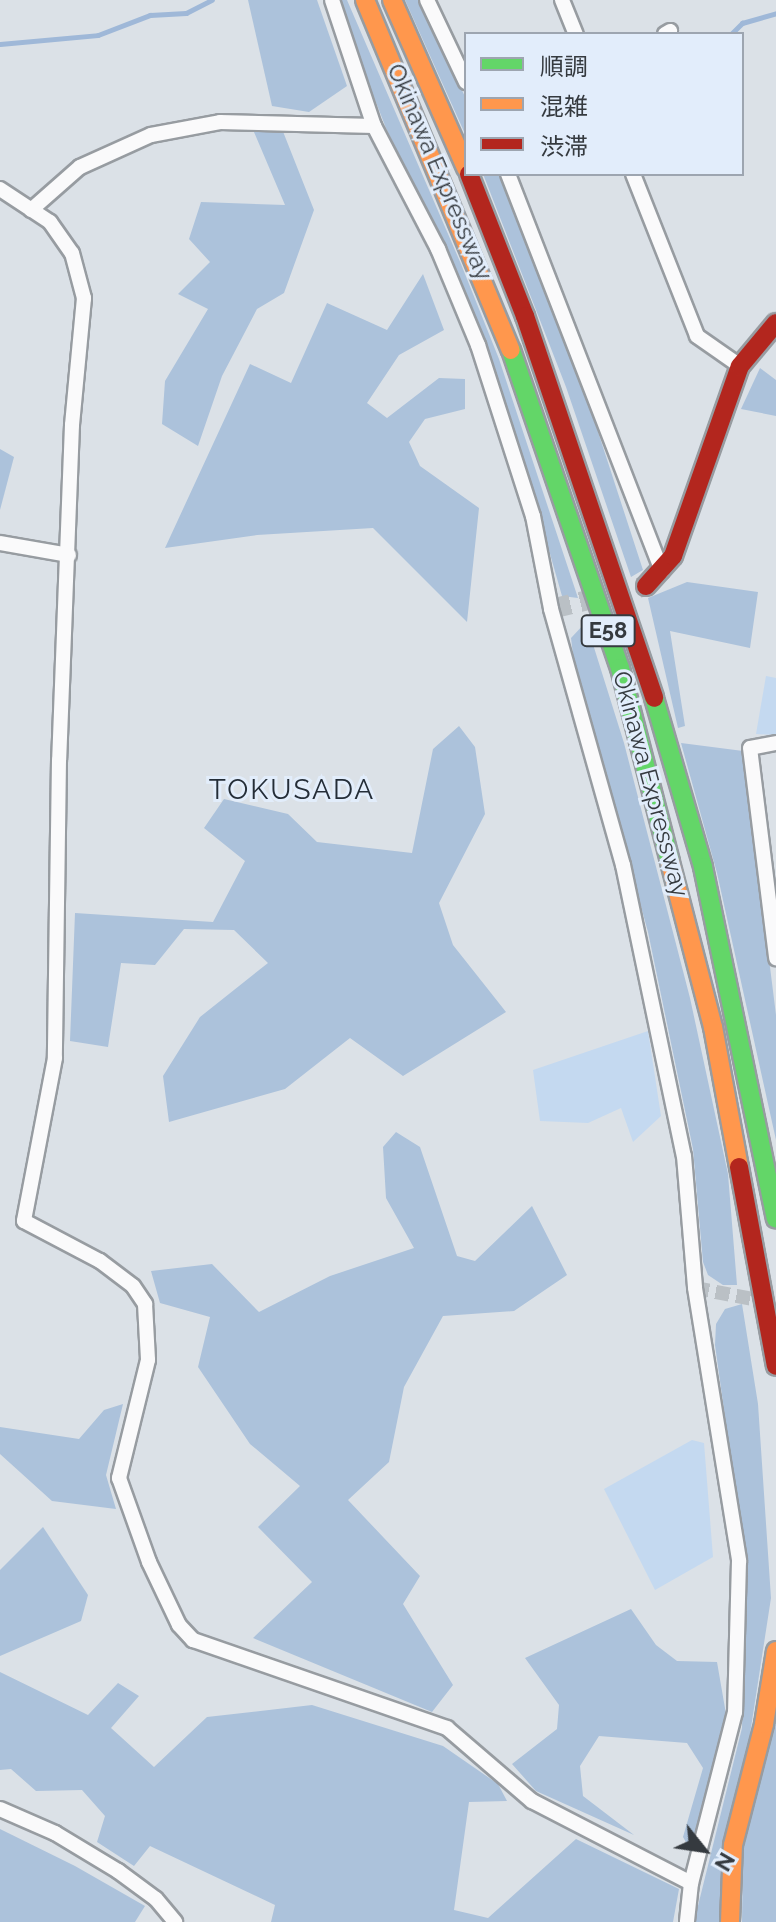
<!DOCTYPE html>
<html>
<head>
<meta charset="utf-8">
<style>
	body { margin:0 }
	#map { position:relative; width:776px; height:1922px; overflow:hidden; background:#dbe1e7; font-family:Raleway,"Noto Sans JP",sans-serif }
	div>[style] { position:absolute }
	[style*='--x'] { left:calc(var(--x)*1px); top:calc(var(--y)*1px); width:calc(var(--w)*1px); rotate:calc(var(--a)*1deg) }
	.green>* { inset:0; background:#c4d9f0 }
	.forest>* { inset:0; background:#acc2db }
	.stream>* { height:5px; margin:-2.5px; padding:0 2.5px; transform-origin:2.5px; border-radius:2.5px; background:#9fb8d8 }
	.street-tunnel>* { height:14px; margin-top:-7px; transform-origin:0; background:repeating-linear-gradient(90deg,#bac0c5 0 14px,transparent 0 21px) }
	.secondary-tunnel>* { height:20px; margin-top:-10px; transform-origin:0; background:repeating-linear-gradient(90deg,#bac0c5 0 20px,transparent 0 30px) }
	.roads { filter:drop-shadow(2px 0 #979ca1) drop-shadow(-2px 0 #979ca1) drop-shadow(0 2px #979ca1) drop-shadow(0 -2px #979ca1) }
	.street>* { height:14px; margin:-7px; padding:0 7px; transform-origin:7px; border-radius:7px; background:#fafafb }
	.fast>* { height:18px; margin:-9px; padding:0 9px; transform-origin:9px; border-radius:9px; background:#63d668 }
	.slow>* { height:18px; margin:-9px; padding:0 9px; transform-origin:9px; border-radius:9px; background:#ff974d }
	.jam>* { height:18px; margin:-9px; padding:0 9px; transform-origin:9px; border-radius:9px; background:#b3261e }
	span { translate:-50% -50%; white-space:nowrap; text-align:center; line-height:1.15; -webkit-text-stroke:6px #e2edfb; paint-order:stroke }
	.shield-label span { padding:2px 6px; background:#e2edfb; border:2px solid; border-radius:6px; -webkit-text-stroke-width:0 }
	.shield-label { font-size:22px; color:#353a3f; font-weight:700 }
	.street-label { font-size:24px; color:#353a3f }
	.quarter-label { font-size:28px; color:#242d37; letter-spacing:2px }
	.legend { position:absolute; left:464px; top:32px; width:280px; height:144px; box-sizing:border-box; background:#e2edfb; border:2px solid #9da5b0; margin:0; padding:10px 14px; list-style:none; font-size:24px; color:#353a3f }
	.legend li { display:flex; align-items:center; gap:16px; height:40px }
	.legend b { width:40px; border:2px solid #9da5b0 }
	.north { position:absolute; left:664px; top:1810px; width:80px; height:80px; -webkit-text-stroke:6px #e2edfb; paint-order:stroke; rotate:120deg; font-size:22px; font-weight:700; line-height:32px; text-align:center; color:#353a3f }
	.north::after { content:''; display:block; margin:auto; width:28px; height:36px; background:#353a3f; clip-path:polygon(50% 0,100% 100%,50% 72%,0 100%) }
</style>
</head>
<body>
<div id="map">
	<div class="green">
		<div style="clip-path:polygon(766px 676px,776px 678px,776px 735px,756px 734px)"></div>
		<div style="clip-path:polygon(648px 1031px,661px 1116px,633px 1142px,621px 1108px,588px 1123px,540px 1121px,533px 1070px)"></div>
		<div style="clip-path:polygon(692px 1440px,704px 1443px,713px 1557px,655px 1590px,604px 1489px)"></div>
	</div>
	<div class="forest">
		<div style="clip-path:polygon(248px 0,317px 0,347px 86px,309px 112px,272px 106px)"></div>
		<div style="clip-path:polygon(336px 0,347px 0,461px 264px,499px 359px,578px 598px,562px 596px,519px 445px,457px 273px,386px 128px)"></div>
		<div style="clip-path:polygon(405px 0,421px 0,466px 99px,466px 136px)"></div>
		<div style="clip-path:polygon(251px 125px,282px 129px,314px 210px,284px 293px,257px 309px,222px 376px,198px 446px,162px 424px,165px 381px,208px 309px,178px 294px,210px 262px,189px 239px,201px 202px,285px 205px)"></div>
		<div style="clip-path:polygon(483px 174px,500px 174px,586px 395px,643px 570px,631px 577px,566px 387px)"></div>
		<div style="clip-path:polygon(423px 274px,444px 330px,399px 355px,367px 403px,387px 418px,439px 378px,465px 379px,465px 409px,425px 419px,409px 442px,420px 466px,479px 508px,467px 622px,373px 528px,257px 535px,165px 548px,250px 364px,291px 383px,327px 303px,387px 330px)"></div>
		<div style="clip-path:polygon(760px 368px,776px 380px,776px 416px,741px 409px)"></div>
		<div style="clip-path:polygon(0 449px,14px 457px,0 510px)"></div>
		<div style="clip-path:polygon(687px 582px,758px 592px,750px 648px,670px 631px,685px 726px,678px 728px,648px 598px)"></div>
		<div style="clip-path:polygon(586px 622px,624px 743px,690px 998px,728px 1174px,737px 1285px,723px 1285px,708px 1275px,703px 1262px,693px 1149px,648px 932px,574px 663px,571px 638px)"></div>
		<div style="clip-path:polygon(459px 726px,475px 747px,485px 814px,439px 903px,453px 945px,506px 1012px,403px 1076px,350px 1038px,285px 1089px,169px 1122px,163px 1076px,200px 1017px,268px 963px,234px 930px,184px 929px,155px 965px,121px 963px,108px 1047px,70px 1041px,75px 913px,213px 922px,245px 861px,204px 828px,224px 799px,288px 814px,317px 842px,412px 853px,433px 749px)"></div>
		<div style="clip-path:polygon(681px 743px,743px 751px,776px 1015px,776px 1140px,717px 873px)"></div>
		<div style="clip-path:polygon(396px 1132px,420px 1147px,457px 1256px,475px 1261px,532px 1206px,567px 1275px,514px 1311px,443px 1316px,404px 1387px,389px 1462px,348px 1500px,420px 1576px,403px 1604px,453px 1685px,432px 1712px,253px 1638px,312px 1582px,258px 1527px,300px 1486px,250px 1444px,198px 1367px,210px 1317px,160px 1303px,151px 1271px,212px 1264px,259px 1312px,330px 1276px,414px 1248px,386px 1198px,383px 1147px)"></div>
		<div style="clip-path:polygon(742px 1304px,758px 1404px,771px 1598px,721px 1922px,694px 1922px,742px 1728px,746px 1568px,715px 1345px,716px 1324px,725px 1309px)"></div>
		<div style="clip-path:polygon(123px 1404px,106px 1475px,116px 1509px,52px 1501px,0 1454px,0 1427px,79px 1439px,104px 1410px)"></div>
		<div style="clip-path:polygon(43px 1527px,88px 1595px,81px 1621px,0 1656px,0 1570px)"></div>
		<div style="clip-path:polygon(631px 1609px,656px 1645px,677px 1661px,717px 1662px,726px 1714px,691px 1851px,683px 1837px,703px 1768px,687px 1743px,599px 1736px,580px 1766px,583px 1796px,634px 1835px,536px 1791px,512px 1764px,557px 1729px,559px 1705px,525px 1658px)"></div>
		<div style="clip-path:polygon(0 1672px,88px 1715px,118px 1683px,139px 1696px,111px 1728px,154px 1767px,207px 1717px,312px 1705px,443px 1746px,498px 1784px,507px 1801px,469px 1802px,454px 1910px,488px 1918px,576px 1839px,679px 1889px,673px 1922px,271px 1922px,275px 1905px,150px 1846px,134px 1866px,97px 1842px,105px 1816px,82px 1790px,36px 1791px,11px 1769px,0 1770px)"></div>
		<div style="clip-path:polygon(776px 1704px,776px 1922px,742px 1922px,743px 1852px)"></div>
		<div style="clip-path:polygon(0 1829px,75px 1866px,145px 1906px,135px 1922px,0 1922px)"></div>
	</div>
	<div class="stream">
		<div style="--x:731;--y:34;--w:16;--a:-45"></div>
		<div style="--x:742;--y:23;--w:35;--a:-16"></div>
		<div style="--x:0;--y:44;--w:98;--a:-5.2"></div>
		<div style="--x:98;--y:35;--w:56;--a:-21"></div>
		<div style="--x:150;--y:15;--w:36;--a:-3"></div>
		<div style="--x:186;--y:13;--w:29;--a:-27"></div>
	</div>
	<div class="street-tunnel">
		<div style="--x:695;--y:1288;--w:75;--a:10.7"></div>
	</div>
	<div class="secondary-tunnel">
		<div style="--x:551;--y:609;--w:98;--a:-13.6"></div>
	</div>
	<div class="roads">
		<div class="street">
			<div style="--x:332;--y:0;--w:133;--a:71.6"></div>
			<div style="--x:374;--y:126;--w:139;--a:62.5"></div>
			<div style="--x:438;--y:249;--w:104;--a:67.4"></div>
			<div style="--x:478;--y:345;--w:180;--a:72.2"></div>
			<div style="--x:533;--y:516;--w:95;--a:79"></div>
			<div style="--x:551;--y:609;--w:266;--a:74.3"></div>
			<div style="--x:623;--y:865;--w:297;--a:78.2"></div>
			<div style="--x:684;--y:1156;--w:132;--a:85.2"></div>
			<div style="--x:695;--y:1288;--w:277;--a:80.8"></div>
			<div style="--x:739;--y:1561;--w:151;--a:91.5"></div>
			<div style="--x:735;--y:1712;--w:177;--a:104.4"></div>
			<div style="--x:691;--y:1883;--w:39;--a:96"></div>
			<div style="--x:427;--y:0;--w:91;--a:64.6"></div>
			<div style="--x:562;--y:0;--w:37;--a:68"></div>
			<div style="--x:665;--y:34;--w:6;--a:-31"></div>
			<div style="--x:508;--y:174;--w:426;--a:68.8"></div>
			<div style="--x:633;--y:174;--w:174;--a:68.4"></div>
			<div style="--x:697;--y:336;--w:52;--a:34.9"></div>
			<div style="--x:0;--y:189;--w:60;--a:33.4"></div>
			<div style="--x:50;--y:222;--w:38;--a:55"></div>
			<div style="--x:72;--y:253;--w:47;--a:75.1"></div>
			<div style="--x:84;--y:298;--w:128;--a:95.4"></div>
			<div style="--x:72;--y:425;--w:335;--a:92.2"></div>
			<div style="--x:59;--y:760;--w:298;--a:90.8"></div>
			<div style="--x:55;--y:1058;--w:166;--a:100.8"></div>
			<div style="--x:24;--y:1221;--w:86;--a:27.8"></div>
			<div style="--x:100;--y:1261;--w:41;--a:37.1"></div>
			<div style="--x:133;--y:1286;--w:22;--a:56"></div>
			<div style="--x:145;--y:1304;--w:56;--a:86.9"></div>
			<div style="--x:148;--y:1360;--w:122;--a:103.8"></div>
			<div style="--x:119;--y:1478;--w:89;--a:70.3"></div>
			<div style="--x:149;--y:1562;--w:70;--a:64.5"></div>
			<div style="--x:179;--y:1625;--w:21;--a:47"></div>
			<div style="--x:193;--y:1640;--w:269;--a:19.1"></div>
			<div style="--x:447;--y:1728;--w:112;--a:40.7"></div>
			<div style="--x:532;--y:1801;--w:179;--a:27.3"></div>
			<div style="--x:31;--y:210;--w:65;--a:-41.3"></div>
			<div style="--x:80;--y:167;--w:78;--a:-24.3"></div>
			<div style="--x:151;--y:135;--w:70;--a:-10.7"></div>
			<div style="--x:220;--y:122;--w:154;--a:1.5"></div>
			<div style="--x:0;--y:543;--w:70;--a:9.9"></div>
			<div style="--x:776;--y:743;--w:26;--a:169"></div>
			<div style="--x:750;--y:748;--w:212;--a:82.9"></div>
			<div style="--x:0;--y:1809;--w:60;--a:23.6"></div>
			<div style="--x:55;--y:1833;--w:74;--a:31.1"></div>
			<div style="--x:118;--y:1871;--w:47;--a:36.4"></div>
			<div style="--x:156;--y:1899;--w:30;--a:50"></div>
		</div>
		<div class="fast">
			<div style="--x:511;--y:350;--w:336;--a:71.1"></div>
			<div style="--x:620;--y:668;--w:200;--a:75.5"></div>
			<div style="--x:654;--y:698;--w:176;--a:73.8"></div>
			<div style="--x:703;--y:867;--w:359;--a:78.3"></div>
		</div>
		<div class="slow">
			<div style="--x:365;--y:0;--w:379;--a:67.4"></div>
			<div style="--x:392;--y:0;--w:184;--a:66.2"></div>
			<div style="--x:670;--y:862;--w:171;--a:75.4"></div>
			<div style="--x:713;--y:1027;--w:142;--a:79.5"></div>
			<div style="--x:730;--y:1922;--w:77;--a:-87.8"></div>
			<div style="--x:733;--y:1845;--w:125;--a:-75.6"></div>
			<div style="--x:764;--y:1724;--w:74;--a:-80.7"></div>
		</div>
		<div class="jam">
			<div style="--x:469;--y:174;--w:153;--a:68.5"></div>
			<div style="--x:525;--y:316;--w:403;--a:71.3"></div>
			<div style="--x:646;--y:586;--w:40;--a:-48"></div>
			<div style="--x:673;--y:556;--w:201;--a:-70.6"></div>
			<div style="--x:740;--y:366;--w:56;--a:-50.1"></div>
			<div style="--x:739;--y:1167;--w:202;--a:79.5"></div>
		</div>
	</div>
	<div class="shield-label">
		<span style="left:608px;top:631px">E58</span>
	</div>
	<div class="street-label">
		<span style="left:440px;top:172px;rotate:67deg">Okinawa Expressway</span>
		<span style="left:651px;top:784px;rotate:75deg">Okinawa Expressway</span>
	</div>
	<div class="quarter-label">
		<span style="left:292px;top:790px">TOKUSADA</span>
	</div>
	<ul class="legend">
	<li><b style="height:10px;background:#63d668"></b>順調</li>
	<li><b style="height:10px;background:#ff974d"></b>混雑</li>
	<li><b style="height:10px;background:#b3261e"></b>渋滞</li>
	</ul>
	<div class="north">N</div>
</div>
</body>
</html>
